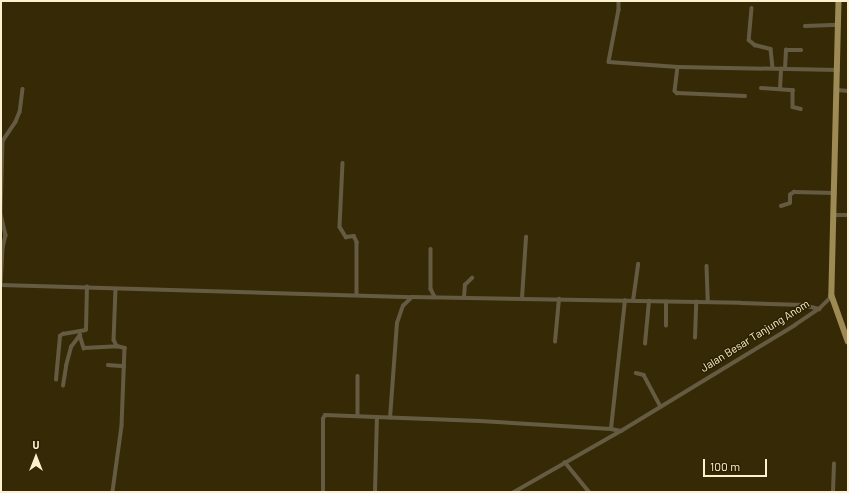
<!DOCTYPE html>
<html>
<head>
<meta charset="utf-8">
<style>
	body { margin:0 }
	#map { position:relative; width:849px; height:493px; overflow:hidden; background:#352a05; font-family:Barlow,sans-serif }
	div>[style] { position:absolute }
	[style*='--x'] { left:calc(var(--x)*1px); top:calc(var(--y)*1px); width:calc(var(--w)*1px); rotate:calc(var(--a)*1deg) }
	.street>* { height:3.5px; margin:-1.75px; padding:0 1.75px; transform-origin:1.75px; border-radius:1.75px; background:#655b42 }
	.primary>* { height:5.5px; margin:-2.75px; padding:0 2.75px; transform-origin:2.75px; border-radius:2.75px; background:#9e8a55 }
	span { translate:-50% -50%; white-space:nowrap; text-align:center; line-height:1.15; -webkit-text-stroke:3px #2b2000; paint-order:stroke }
	.street-label { font-size:11px; color:#fcf0cf }
	.frame { position:absolute; inset:0; border:2px solid #fcf0cf; pointer-events:none }
	.north { position:absolute; left:16px; top:437px; width:40px; height:40px; -webkit-text-stroke:3px #2b2000; paint-order:stroke; rotate:0deg; font-size:11px; font-weight:700; line-height:16px; text-align:center; color:#fcf0cf }
	.north::after { content:''; display:block; margin:auto; width:14px; height:18px; background:#fcf0cf; clip-path:polygon(50% 0,100% 100%,50% 72%,0 100%) }
	.scale { position:absolute; left:703px; top:459px; width:64px; height:18px; box-sizing:border-box; border:2px solid #fcf0cf; border-top:0; padding-left:5px; font-size:12px; line-height:14px; white-space:nowrap; color:#fcf0cf; -webkit-text-stroke:3px #2b2000; paint-order:stroke }
</style>
</head>
<body>
<div id="map">
	<div class="street">
		<div style="--x:619;--y:1;--w:9;--a:90"></div>
		<div style="--x:619;--y:10;--w:53;--a:100.9"></div>
		<div style="--x:609;--y:62;--w:69;--a:4.1"></div>
		<div style="--x:678;--y:67;--w:160;--a:1.1"></div>
		<div style="--x:752;--y:8;--w:32;--a:95"></div>
		<div style="--x:749;--y:40;--w:8;--a:40"></div>
		<div style="--x:755;--y:45;--w:16;--a:14"></div>
		<div style="--x:771;--y:49;--w:19;--a:84"></div>
		<div style="--x:805;--y:26;--w:34;--a:-2"></div>
		<div style="--x:678;--y:67;--w:24;--a:97"></div>
		<div style="--x:675;--y:91;--w:3;--a:45"></div>
		<div style="--x:677;--y:93;--w:68;--a:2.5"></div>
		<div style="--x:785;--y:69;--w:19;--a:-87"></div>
		<div style="--x:786;--y:50;--w:15;--a:0"></div>
		<div style="--x:761;--y:88;--w:32;--a:4"></div>
		<div style="--x:793;--y:90;--w:17;--a:90"></div>
		<div style="--x:793;--y:107;--w:8;--a:14"></div>
		<div style="--x:23;--y:89;--w:23;--a:97"></div>
		<div style="--x:20;--y:112;--w:11;--a:112"></div>
		<div style="--x:16;--y:122;--w:23;--a:124"></div>
		<div style="--x:3;--y:141;--w:73;--a:91.6"></div>
		<div style="--x:1;--y:214;--w:22;--a:77"></div>
		<div style="--x:6;--y:235;--w:13;--a:103"></div>
		<div style="--x:3;--y:248;--w:37;--a:93"></div>
		<div style="--x:1;--y:285;--w:411;--a:1.7"></div>
		<div style="--x:412;--y:297;--w:329;--a:1"></div>
		<div style="--x:741;--y:303;--w:63;--a:1.8"></div>
		<div style="--x:804;--y:305;--w:16;--a:15"></div>
		<div style="--x:780;--y:89;--w:20;--a:-87"></div>
		<div style="--x:838;--y:90;--w:10;--a:6"></div>
		<div style="--x:343;--y:163;--w:64;--a:92.7"></div>
		<div style="--x:340;--y:227;--w:12;--a:59"></div>
		<div style="--x:346;--y:237;--w:8;--a:-7"></div>
		<div style="--x:354;--y:236;--w:7;--a:63"></div>
		<div style="--x:357;--y:242;--w:53;--a:90"></div>
		<div style="--x:781;--y:206;--w:9;--a:-18"></div>
		<div style="--x:790;--y:203;--w:8;--a:-90"></div>
		<div style="--x:790;--y:195;--w:5;--a:-37"></div>
		<div style="--x:794;--y:192;--w:41;--a:1.4"></div>
		<div style="--x:836;--y:215;--w:12;--a:0"></div>
		<div style="--x:431;--y:249;--w:40;--a:90"></div>
		<div style="--x:431;--y:289;--w:9;--a:63"></div>
		<div style="--x:707;--y:266;--w:36;--a:88"></div>
		<div style="--x:116;--y:289;--w:51;--a:92.2"></div>
		<div style="--x:114;--y:340;--w:7;--a:63"></div>
		<div style="--x:464;--y:298;--w:13;--a:-86"></div>
		<div style="--x:465;--y:285;--w:10;--a:-45"></div>
		<div style="--x:522;--y:298;--w:61;--a:-86.2"></div>
		<div style="--x:633;--y:301;--w:37;--a:-82"></div>
		<div style="--x:666;--y:326;--w:24;--a:-90"></div>
		<div style="--x:80;--y:335;--w:14;--a:73"></div>
		<div style="--x:84;--y:348;--w:33;--a:-3"></div>
		<div style="--x:117;--y:346;--w:8;--a:14"></div>
		<div style="--x:125;--y:348;--w:78;--a:92.2"></div>
		<div style="--x:122;--y:426;--w:67;--a:97.8"></div>
		<div style="--x:695;--y:338;--w:36;--a:-88"></div>
		<div style="--x:555;--y:342;--w:43;--a:-84.7"></div>
		<div style="--x:645;--y:344;--w:43;--a:-84.7"></div>
		<div style="--x:108;--y:365;--w:16;--a:4"></div>
		<div style="--x:636;--y:373;--w:8;--a:14"></div>
		<div style="--x:644;--y:375;--w:36;--a:62"></div>
		<div style="--x:358;--y:376;--w:40;--a:90"></div>
		<div style="--x:56;--y:380;--w:44;--a:-84.8"></div>
		<div style="--x:60;--y:336;--w:4;--a:-34"></div>
		<div style="--x:63;--y:334;--w:23;--a:-10"></div>
		<div style="--x:86;--y:330;--w:43;--a:-88.7"></div>
		<div style="--x:63;--y:386;--w:20;--a:-81"></div>
		<div style="--x:66;--y:366;--w:20;--a:-75"></div>
		<div style="--x:71;--y:347;--w:15;--a:-53"></div>
		<div style="--x:390;--y:418;--w:95;--a:-85.8"></div>
		<div style="--x:397;--y:323;--w:18;--a:-71"></div>
		<div style="--x:403;--y:306;--w:11;--a:-45"></div>
		<div style="--x:611;--y:429;--w:129;--a:-83.8"></div>
		<div style="--x:565;--y:462;--w:38;--a:51"></div>
		<div style="--x:323;--y:492;--w:73;--a:-90"></div>
		<div style="--x:323;--y:419;--w:4;--a:-63"></div>
		<div style="--x:325;--y:415;--w:155;--a:2.2"></div>
		<div style="--x:480;--y:421;--w:131;--a:3.5"></div>
		<div style="--x:611;--y:429;--w:10;--a:11"></div>
		<div style="--x:375;--y:492;--w:74;--a:-88.5"></div>
		<div style="--x:514;--y:492;--w:123;--a:-29.7"></div>
		<div style="--x:621;--y:431;--w:204;--a:-31.3"></div>
		<div style="--x:795;--y:325;--w:29;--a:-34"></div>
		<div style="--x:819;--y:309;--w:18;--a:-45"></div>
		<div style="--x:833;--y:492;--w:28;--a:-88"></div>
	</div>
	<div class="primary">
		<div style="--x:839;--y:1;--w:295;--a:91.4"></div>
		<div style="--x:832;--y:296;--w:48;--a:70.4"></div>
	</div>
	<div class="street-label">
		<span style="left:755px;top:336px;rotate:-32deg">Jalan Besar Tanjung Anom</span>
	</div>
	<div class="frame"></div>
	<div class="north">U</div>
	<div class="scale">100 m</div>
</div>
</body>
</html>
